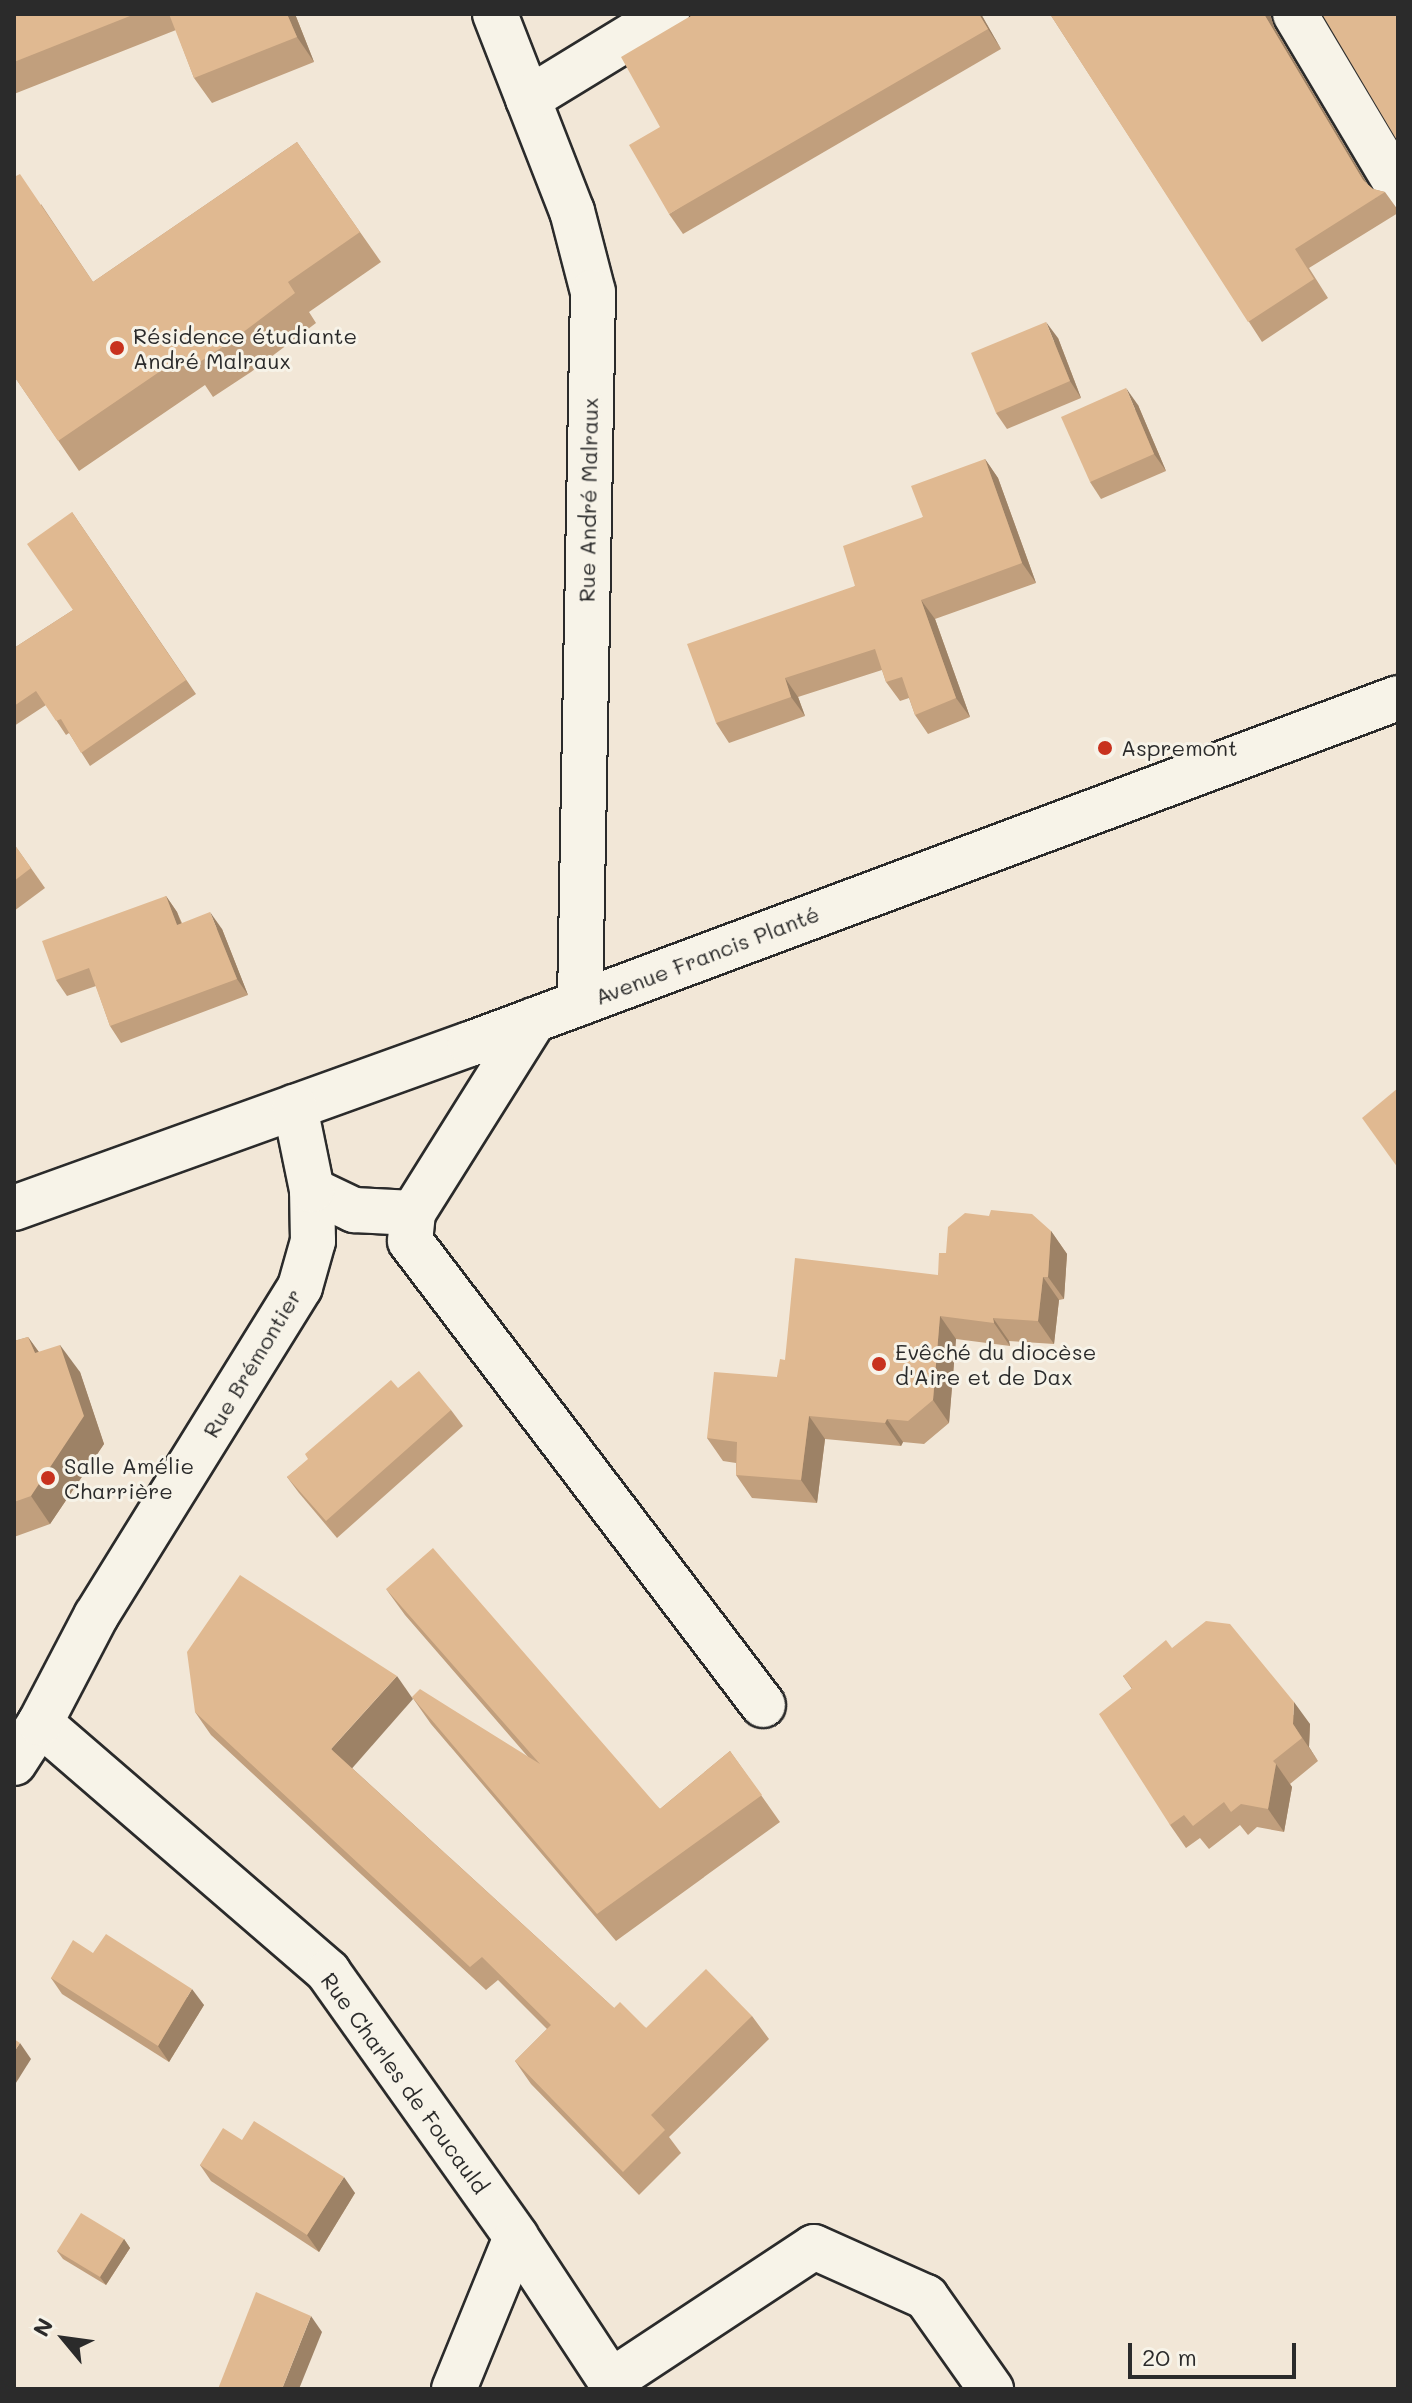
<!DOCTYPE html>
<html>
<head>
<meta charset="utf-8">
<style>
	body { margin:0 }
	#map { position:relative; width:1412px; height:2403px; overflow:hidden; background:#f2e7d7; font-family:Mali,sans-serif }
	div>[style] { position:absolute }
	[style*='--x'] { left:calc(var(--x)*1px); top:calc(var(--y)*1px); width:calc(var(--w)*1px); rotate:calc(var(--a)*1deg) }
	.roads { filter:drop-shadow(2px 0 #2b2b2b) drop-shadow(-2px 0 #2b2b2b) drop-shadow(0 2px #2b2b2b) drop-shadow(0 -2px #2b2b2b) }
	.minor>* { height:44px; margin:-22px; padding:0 22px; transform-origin:22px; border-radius:22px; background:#f7f3e8 }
	.wall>* { inset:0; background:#c19f7d }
	.shaded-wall>* { inset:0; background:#9d8266 }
	.building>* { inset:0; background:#e0b991 }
	.dots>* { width:22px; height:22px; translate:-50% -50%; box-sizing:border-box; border:4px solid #f7f3e8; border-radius:50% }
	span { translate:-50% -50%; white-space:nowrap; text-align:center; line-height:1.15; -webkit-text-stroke:6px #f7f3e8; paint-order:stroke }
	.poi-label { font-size:22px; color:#2b2b2b }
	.left { translate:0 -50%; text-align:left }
	.street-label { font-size:22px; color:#2b2b2b }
	.frame { position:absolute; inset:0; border:16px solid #2b2b2b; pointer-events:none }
	.north { position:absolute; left:24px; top:2299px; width:80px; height:80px; -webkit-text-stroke:6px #f7f3e8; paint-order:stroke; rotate:299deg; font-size:22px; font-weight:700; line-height:32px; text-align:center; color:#2b2b2b }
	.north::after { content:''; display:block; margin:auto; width:28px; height:36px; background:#2b2b2b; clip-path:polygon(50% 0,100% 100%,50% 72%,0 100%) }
	.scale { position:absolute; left:1128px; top:2343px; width:168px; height:36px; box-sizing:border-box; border:4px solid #2b2b2b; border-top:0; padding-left:10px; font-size:24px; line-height:28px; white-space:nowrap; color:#2b2b2b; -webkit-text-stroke:6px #f7f3e8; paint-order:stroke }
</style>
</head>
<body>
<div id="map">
	<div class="roads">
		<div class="minor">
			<div style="--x:495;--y:14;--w:212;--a:68.7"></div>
			<div style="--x:572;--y:211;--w:84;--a:75.5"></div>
			<div style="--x:593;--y:292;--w:711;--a:91.05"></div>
			<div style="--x:1295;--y:14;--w:201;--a:59.2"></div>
			<div style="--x:528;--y:99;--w:163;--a:-31.4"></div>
			<div style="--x:534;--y:1020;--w:228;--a:122.1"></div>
			<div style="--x:413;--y:1213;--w:28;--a:96"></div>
			<div style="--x:410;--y:1241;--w:583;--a:52.74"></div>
			<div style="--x:312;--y:1190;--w:47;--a:25.5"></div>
			<div style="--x:354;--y:1210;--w:59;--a:2.9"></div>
			<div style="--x:14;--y:1208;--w:485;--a:-19.8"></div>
			<div style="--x:470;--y:1044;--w:990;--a:-20.45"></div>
			<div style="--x:40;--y:1723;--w:381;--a:40.8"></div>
			<div style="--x:328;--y:1972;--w:325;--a:54.6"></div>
			<div style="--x:516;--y:2237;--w:182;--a:56.7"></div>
			<div style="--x:14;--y:1763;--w:48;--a:-57"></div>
			<div style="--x:40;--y:1723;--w:121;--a:-62.4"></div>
			<div style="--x:96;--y:1616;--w:387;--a:-58.2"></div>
			<div style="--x:300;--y:1287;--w:48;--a:-74.2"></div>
			<div style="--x:313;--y:1241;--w:51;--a:-91.1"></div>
			<div style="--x:312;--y:1190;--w:85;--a:-101.6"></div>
			<div style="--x:611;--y:2381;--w:243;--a:-33.4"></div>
			<div style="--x:814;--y:2247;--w:123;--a:24.1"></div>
			<div style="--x:926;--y:2297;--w:113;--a:54.8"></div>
			<div style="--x:454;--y:2389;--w:164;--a:-67.8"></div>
		</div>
	</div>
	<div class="wall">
		<div style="clip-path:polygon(14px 14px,295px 14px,314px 62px,212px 103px,194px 78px,176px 30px,14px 94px)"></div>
		<div style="clip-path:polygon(981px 14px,1001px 49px,683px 234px,669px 214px)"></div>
		<div style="clip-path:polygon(1050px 14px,1270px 14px,1274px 27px,1367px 184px,1373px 189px,1385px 192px,1398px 210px,1398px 213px,1309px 268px,1328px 298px,1262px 342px)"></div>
		<div style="clip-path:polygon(297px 142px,381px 262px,309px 312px,316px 323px,251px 372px,213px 397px,205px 385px,79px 471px,14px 376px,41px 204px,93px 282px)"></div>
		<div style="clip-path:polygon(1058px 338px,1081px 398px,1007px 429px,996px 413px)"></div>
		<div style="clip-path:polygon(1138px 405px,1166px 471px,1101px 499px,1090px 482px)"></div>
		<div style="clip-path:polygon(985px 459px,998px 478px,1036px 583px,935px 619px,970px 717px,928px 734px,915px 715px,909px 698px,900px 701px,886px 682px,882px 670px,798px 697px,805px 716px,729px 743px,716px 723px,855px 586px,923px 517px)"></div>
		<div style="clip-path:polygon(72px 512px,196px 694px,90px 766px,69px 733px,66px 735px,46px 705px,14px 726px,14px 648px,73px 610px)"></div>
		<div style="clip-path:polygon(14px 844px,45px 888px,14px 911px)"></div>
		<div style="clip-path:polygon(166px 896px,177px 912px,182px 923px,222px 929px,248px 995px,121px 1043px,110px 1026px,96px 986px,67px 996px,56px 980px)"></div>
		<div style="clip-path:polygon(1051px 1231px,1067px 1254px,1064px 1299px,1059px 1300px,1054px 1344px,1009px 1341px,1010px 1346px,956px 1339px,949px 1423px,924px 1444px,903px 1442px,901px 1446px,825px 1439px,817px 1503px,752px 1498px,736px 1475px,736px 1463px,723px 1461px,707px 1438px,777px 1377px,785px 1360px,938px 1275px,946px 1253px)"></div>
		<div style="clip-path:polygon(28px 1337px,39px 1352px,80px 1372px,104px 1444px,50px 1524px,14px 1537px,14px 1341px)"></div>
		<div style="clip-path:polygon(398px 1388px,451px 1410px,463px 1426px,337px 1538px,299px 1493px,287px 1477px)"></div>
		<div style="clip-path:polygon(386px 1589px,660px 1809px,730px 1751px,780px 1822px,616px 1941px,431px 1724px,412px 1697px,529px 1758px,405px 1615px)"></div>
		<div style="clip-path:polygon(1172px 1648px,1310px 1724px,1309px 1747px,1318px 1761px,1290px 1784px,1292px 1787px,1284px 1832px,1257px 1827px,1248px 1835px,1240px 1825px,1209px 1849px,1200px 1838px,1186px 1848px,1170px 1825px,1132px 1689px,1123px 1676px)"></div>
		<div style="clip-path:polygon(195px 1712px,352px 1768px,614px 2008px,646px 2028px,752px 2016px,769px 2039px,669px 2137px,681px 2153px,639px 2195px,531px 2084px,515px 2061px,547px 2029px,498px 1980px,486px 1990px,211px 1735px)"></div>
		<div style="clip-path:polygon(93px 1953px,204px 2005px,169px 2062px,62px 1994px,51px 1978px)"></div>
		<div style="clip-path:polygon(242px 2140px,355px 2193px,319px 2252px,211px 2181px,200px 2165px)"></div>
		<div style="clip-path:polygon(124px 2239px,130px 2248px,106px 2285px,63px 2259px,57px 2251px)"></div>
	</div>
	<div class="shaded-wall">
		<div style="clip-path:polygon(287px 14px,295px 14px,314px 62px,297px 37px)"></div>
		<div style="clip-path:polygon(979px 14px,981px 14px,1001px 49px,988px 29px)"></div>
		<div style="clip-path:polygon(1264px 14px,1270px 14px,1274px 27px,1377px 200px,1363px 180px)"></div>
		<div style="clip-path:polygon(1046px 322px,1058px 338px,1081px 398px,1070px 381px)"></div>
		<div style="clip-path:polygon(1126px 388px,1138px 405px,1166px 471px,1154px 454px)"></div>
		<div style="clip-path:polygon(985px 459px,998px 478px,1036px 583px,1022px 563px)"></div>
		<div style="clip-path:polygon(921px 600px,935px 619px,970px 717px,956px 698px)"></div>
		<div style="clip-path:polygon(785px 678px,798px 697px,805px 716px,791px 697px)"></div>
		<div style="clip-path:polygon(166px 896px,177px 912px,188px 942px,177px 925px)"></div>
		<div style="clip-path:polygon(210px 912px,222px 929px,248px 995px,237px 979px)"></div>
		<div style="clip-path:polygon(1051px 1231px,1067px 1254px,1064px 1299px,1048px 1277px)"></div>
		<div style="clip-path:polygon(1043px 1277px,1059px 1300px,1054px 1344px,1038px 1321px)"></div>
		<div style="clip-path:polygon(940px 1316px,956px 1339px,949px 1423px,933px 1400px)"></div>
		<div style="clip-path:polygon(993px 1318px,1009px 1341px,1010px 1346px,994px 1323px)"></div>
		<div style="clip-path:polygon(28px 1337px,48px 1365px,35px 1353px)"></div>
		<div style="clip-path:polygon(60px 1345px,80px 1372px,104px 1444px,50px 1524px,31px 1496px)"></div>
		<div style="clip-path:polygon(809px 1416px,825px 1439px,817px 1503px,801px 1480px)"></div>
		<div style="clip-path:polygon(887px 1419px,903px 1442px,901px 1446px,885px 1423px)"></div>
		<div style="clip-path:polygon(397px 1676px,413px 1699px,348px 1773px,331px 1749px)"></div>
		<div style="clip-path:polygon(1294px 1702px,1310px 1724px,1309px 1747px,1318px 1761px,1293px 1724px)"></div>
		<div style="clip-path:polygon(1276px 1764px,1292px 1787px,1284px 1832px,1268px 1809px)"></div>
		<div style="clip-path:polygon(192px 1989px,204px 2005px,169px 2062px,158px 2046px)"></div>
		<div style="clip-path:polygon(20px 2043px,31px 2059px,14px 2086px,14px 2052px)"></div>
		<div style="clip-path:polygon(344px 2177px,355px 2193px,319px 2252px,307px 2235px)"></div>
		<div style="clip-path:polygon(124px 2239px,130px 2248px,106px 2285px,100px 2277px)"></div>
		<div style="clip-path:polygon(311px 2316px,322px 2332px,299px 2389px,282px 2389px)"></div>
	</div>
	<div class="building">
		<div style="clip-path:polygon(14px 14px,135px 14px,14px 62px)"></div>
		<div style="clip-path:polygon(169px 14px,287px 14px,297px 37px,194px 78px)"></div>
		<div style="clip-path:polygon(694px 14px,979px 14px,988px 29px,669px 214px,629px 145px,660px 127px,621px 57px)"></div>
		<div style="clip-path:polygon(1050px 14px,1264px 14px,1363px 180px,1373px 189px,1385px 192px,1295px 249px,1314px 279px,1248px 322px)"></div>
		<div style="clip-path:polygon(1322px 14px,1398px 14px,1398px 142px)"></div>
		<div style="clip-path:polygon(297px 142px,360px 232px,288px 282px,295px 293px,230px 342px,192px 367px,184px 355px,58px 441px,14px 376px,14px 177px,20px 174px,93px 282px)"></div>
		<div style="clip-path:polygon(1046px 322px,1070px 381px,996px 413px,971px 353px)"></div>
		<div style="clip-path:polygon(1126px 388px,1154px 454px,1090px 482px,1061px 417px)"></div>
		<div style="clip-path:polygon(985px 459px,1022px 563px,921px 600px,956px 698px,915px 715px,902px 677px,886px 682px,875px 649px,785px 678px,791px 697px,716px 723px,687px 644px,855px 586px,843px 546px,923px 517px,911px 486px)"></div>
		<div style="clip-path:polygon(72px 512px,186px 680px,81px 753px,61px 719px,56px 721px,36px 691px,14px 706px,14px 648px,73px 610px,27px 544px)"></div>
		<div style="clip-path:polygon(14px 844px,31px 868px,14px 881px)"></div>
		<div style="clip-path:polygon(166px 896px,177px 925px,210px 912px,237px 979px,110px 1026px,89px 968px,56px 980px,42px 941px)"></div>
		<div style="clip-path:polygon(1398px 1088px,1398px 1168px,1362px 1118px)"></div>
		<div style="clip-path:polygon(991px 1210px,1032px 1214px,1051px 1231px,1048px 1277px,1043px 1277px,1038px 1321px,993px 1318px,994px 1323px,940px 1316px,933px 1400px,908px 1421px,887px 1419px,885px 1423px,809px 1416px,801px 1480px,736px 1475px,737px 1442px,707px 1438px,714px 1372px,777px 1377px,780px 1359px,785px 1360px,795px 1258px,938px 1275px,939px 1253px,946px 1253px,948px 1227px,965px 1213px,989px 1216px)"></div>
		<div style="clip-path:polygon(28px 1337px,35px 1353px,60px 1345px,84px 1416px,31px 1496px,14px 1502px,14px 1341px)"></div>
		<div style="clip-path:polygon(419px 1371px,451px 1410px,326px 1521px,287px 1477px,308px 1459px,305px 1454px,391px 1380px,398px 1388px)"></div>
		<div style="clip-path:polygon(433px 1548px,660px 1809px,730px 1751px,762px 1795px,597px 1914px,412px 1697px,420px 1689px,540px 1764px,386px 1589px)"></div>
		<div style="clip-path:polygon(240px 1575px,397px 1676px,331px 1749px,614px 2008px,620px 2002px,646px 2028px,706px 1969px,752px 2016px,651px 2115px,665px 2130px,623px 2172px,515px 2061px,551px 2025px,482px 1957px,470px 1967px,195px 1712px,187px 1652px)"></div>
		<div style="clip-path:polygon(1206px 1621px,1230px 1624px,1294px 1702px,1293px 1724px,1302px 1738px,1273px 1761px,1276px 1764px,1268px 1809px,1241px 1804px,1231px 1812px,1224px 1802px,1193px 1826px,1184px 1815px,1170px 1825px,1099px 1714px,1132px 1688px,1123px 1676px,1166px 1640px,1172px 1648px)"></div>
		<div style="clip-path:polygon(106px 1934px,192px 1989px,158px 2046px,51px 1978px,73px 1940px,93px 1953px)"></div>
		<div style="clip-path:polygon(14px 2039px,20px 2043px,14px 2052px)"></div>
		<div style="clip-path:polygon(254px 2121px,344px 2177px,307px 2235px,200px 2165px,223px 2128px,242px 2140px)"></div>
		<div style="clip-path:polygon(81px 2213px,124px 2239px,100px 2277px,57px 2251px)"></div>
		<div style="clip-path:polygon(256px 2292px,311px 2316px,282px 2389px,218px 2389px)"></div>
	</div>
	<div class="dots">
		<div style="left:117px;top:348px;background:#c8321e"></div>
		<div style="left:1105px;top:748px;background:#c8321e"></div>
		<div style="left:879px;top:1364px;background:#c8321e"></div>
		<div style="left:48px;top:1478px;background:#c8321e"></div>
	</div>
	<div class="poi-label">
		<span class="left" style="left:133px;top:348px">Résidence étudiante<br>André Malraux</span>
		<span class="left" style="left:1121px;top:748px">Aspremont</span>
		<span class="left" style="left:895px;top:1364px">Evêché du diocèse<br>d'Aire et de Dax</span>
		<span class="left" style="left:64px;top:1478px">Salle Amélie<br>Charrière</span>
	</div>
	<div class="street-label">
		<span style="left:588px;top:500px;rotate:-89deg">Rue André Malraux</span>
		<span style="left:707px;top:955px;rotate:-21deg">Avenue Francis Planté</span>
		<span style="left:252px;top:1363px;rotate:-59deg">Rue Brémontier</span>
		<span style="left:405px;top:2083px;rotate:54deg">Rue Charles de Foucauld</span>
	</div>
	<div class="frame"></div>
	<div class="north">N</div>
	<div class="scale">20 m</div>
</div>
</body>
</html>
